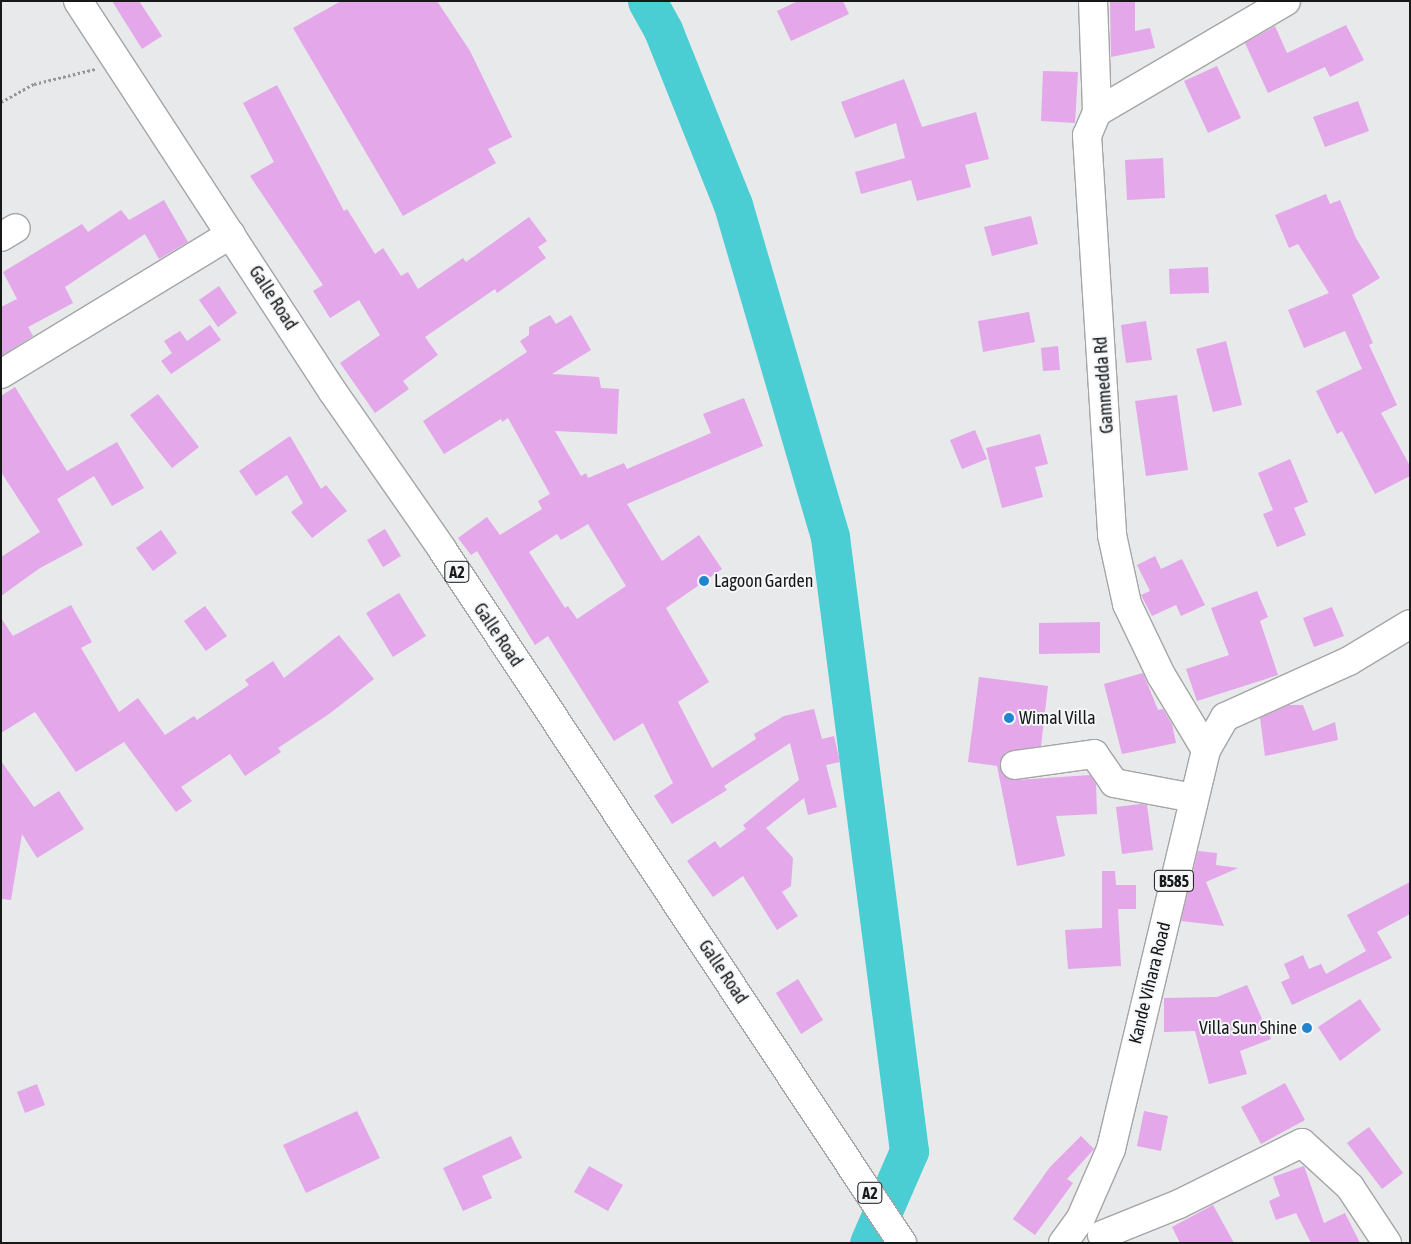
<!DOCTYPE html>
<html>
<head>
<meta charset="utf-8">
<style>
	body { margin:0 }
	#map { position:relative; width:1411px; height:1244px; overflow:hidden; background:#e7e9ea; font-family:"Asap Condensed",sans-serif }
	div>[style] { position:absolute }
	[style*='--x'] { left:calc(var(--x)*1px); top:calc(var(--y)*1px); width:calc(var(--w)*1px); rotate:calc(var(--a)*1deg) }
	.river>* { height:39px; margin:-19.5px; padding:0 19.5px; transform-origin:19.5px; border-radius:19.5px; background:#4acdd3 }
	.building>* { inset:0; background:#e3a7ea }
	.path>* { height:3px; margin-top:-1.5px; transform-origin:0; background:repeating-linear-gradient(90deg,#949697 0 2.5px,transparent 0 5px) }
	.roads { filter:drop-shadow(1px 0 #a4a5a7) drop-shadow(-1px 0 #a4a5a7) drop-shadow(0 1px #a4a5a7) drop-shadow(0 -1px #a4a5a7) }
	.minor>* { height:28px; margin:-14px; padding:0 14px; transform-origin:14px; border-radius:14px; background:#fff }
	.major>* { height:28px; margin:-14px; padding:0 14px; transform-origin:14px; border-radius:14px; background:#fff }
	.highway>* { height:28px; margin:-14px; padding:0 14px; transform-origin:14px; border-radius:14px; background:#fff }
	.dots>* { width:14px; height:14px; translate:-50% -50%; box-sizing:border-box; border:2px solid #f5f6f8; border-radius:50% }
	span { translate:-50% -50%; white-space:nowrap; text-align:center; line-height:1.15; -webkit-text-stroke:4px #f5f6f8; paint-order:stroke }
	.shield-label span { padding:1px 4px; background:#f5f6f8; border:1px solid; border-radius:4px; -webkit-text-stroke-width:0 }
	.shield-label { font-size:16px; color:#171818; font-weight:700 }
	.street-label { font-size:18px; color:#171818 }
	.poi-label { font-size:18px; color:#171818 }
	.left { translate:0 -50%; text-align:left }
	.right { translate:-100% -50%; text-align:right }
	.frame { position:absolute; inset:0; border:2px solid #171818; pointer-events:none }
</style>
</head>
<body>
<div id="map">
	<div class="river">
		<div style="--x:647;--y:1;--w:33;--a:61"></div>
		<div style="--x:663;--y:30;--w:188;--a:68.2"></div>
		<div style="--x:733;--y:205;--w:346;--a:73.7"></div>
		<div style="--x:830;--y:537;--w:619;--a:82.67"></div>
		<div style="--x:909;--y:1151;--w:100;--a:113.5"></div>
	</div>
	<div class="building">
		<div style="clip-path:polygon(112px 1px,139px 1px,162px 36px,142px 49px)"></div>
		<div style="clip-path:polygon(341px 1px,437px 1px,470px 51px,512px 137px,488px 149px,496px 163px,403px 216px,293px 28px)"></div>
		<div style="clip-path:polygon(798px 1px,843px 1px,849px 14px,791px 41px,777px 11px)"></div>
		<div style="clip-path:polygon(1110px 1px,1135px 1px,1135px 31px,1150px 28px,1155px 48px,1111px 57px)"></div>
		<div style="clip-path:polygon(1346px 25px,1364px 60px,1330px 77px,1325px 67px,1268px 93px,1245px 43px,1275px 26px,1287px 53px)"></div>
		<div style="clip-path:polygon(1217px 66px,1241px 118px,1208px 133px,1184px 81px)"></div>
		<div style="clip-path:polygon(1043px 71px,1078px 72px,1075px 123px,1041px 121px)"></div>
		<div style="clip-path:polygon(904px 79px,922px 127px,976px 112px,989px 159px,965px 165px,971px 187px,917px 201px,911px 180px,861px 194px,855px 172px,905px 158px,896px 123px,855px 138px,841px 102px)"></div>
		<div style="clip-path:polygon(277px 85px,344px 211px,347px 209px,375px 254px,383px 248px,401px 276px,408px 272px,418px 289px,463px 258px,466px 262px,529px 217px,547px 241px,538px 247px,546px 258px,497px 293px,495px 289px,425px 337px,438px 355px,403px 381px,409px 389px,375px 413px,340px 363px,380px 335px,359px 300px,330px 318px,313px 291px,323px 285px,250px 176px,274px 162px,243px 103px)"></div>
		<div style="clip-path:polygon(1358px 101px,1369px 131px,1325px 147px,1313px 117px)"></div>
		<div style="clip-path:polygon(1163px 158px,1165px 198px,1127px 200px,1125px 160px)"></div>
		<div style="clip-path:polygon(1326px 194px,1330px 204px,1340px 200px,1356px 238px,1380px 278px,1352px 295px,1373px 343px,1369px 345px,1397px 405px,1381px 413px,1410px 466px,1410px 476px,1375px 494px,1342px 431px,1337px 434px,1316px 391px,1362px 369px,1345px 331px,1304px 348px,1288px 310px,1329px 293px,1298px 244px,1289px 248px,1275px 215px)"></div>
		<div style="clip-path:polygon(164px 200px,188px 242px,159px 259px,145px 234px,65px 287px,73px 303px,28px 327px,33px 336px,1px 356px,1px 307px,17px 299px,3px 272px,82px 224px,88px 232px,121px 210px,129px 220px)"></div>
		<div style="clip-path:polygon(1031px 216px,1038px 244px,992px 256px,984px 227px)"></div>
		<div style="clip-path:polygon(1208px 267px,1209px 293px,1170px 294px,1169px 269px)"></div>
		<div style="clip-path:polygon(219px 286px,237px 313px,218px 327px,199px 300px)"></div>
		<div style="clip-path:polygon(1029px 312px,1035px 342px,983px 352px,978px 321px)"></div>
		<div style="clip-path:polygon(evenodd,550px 315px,556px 324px,571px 315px,591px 350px,552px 374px,599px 377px,601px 388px,619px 389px,617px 434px,555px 431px,581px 476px,586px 473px,588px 478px,624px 463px,627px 469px,711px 433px,703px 414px,744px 398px,763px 446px,627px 504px,662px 561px,699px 535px,722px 569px,666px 608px,709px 682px,678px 702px,712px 768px,756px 739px,754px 734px,784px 716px,814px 709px,822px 739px,834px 736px,840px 762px,826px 765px,837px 807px,808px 815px,804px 798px,766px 828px,793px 858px,791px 886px,782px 892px,798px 916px,777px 930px,743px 876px,713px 897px,687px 861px,715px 841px,720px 848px,746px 829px,743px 825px,799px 780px,790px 743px,724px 786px,727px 790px,672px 824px,654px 796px,673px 783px,643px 723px,614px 741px,548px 636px,535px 645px,477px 551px,471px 555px,458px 538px,487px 517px,500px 535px,542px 509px,538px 501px,550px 494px,508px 418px,502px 422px,501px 419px,444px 454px,423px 421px,527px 352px,520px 341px,529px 335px,529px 327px,550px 315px,588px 524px,626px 586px,577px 619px,568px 606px,565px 608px,529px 552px,557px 534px,561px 540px,588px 524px)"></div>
		<div style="clip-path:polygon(1146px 321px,1152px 360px,1126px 363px,1121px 325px)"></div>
		<div style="clip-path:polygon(210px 325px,221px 340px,171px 374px,161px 361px,172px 353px,164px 341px,180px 331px,187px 341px)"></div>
		<div style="clip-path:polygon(1226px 341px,1242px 405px,1213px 412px,1196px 349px)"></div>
		<div style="clip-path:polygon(1058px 346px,1060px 370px,1043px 371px,1041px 348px)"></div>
		<div style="clip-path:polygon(15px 387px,67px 471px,117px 442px,144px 488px,112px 506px,94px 476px,57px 499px,83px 545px,40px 568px,1px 596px,1px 557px,40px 532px,1px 472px,1px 396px)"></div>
		<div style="clip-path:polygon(158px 394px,199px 447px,172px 468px,130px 415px)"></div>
		<div style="clip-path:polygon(1177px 395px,1188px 470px,1146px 476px,1135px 401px)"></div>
		<div style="clip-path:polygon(975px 430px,987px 459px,962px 469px,950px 440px)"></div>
		<div style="clip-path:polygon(1040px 434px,1048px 464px,1035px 467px,1043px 497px,1002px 508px,986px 448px)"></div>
		<div style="clip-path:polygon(290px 436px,321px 489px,326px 485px,347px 511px,312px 538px,291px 512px,303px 503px,287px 475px,256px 496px,239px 471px)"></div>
		<div style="clip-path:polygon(1290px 459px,1308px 502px,1294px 508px,1306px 535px,1277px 547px,1263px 514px,1273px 510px,1258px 473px)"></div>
		<div style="clip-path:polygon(385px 529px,401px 556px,383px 567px,367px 540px)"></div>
		<div style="clip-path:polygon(161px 530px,177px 553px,153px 571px,136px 548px)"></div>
		<div style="clip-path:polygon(1155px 556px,1161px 569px,1182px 559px,1205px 605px,1181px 616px,1176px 605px,1152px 616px,1141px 595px,1150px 591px,1137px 565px)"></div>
		<div style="clip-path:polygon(1257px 591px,1268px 617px,1260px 621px,1278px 675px,1197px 701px,1186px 669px,1229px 655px,1211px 608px)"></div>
		<div style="clip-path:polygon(399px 593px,426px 636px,393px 657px,366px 613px)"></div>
		<div style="clip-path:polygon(71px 605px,92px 642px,81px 648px,119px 712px,138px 698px,165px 735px,194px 716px,197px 720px,249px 685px,245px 680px,273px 661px,284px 678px,339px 635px,374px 679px,329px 714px,278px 748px,281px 752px,245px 776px,230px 754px,181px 787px,192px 801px,176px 812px,124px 742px,76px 772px,35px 712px,1px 733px,1px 618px,13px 636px)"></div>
		<div style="clip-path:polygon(205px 606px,227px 636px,206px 651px,184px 621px)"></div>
		<div style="clip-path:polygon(1332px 607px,1344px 636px,1314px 647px,1303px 618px)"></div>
		<div style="clip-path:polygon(1100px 622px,1100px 653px,1039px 654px,1039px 623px)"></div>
		<div style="clip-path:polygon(1143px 673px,1158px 710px,1163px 709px,1172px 724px,1176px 743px,1122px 754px,1104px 684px)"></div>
		<div style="clip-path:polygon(979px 677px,1048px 686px,1041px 746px,1006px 752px,1000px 767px,1003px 775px,1017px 780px,1090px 775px,1096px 784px,1097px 814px,1056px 816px,1065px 856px,1017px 866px,997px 766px,968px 762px)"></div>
		<div style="clip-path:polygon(1289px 705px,1303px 705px,1313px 731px,1335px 722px,1338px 740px,1265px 756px,1260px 718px)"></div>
		<div style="clip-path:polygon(1px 761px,34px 807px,59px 791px,84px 829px,37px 858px,22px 834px,11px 900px,1px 899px)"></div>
		<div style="clip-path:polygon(1141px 804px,1147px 805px,1153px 850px,1122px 854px,1116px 807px)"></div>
		<div style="clip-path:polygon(1198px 851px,1217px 853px,1216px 865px,1238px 868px,1206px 882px,1224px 926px,1181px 921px)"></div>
		<div style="clip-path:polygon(1102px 871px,1115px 871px,1116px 885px,1136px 885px,1136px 909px,1118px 909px,1121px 966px,1068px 969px,1065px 930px,1102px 928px)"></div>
		<div style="clip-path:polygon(1410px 882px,1410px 914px,1377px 932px,1392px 958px,1292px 1005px,1281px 982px,1290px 978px,1284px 964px,1303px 955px,1309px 969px,1321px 964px,1326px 974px,1366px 951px,1347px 915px)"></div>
		<div style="clip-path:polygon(798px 979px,823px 1020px,801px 1034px,776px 993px)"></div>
		<div style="clip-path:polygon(1247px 985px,1271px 1039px,1240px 1051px,1247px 1074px,1209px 1084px,1195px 1031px,1164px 1032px,1164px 998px,1217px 997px)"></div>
		<div style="clip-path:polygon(1360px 999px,1381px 1030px,1340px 1061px,1318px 1027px)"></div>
		<div style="clip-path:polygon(1285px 1083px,1305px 1120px,1261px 1144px,1241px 1107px)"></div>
		<div style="clip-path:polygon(37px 1084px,45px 1105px,25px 1113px,17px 1092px)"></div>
		<div style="clip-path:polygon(357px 1111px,380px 1158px,306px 1193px,283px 1145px)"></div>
		<div style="clip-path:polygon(1144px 1111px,1168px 1116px,1161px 1151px,1137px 1146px)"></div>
		<div style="clip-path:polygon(1369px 1127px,1403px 1173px,1382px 1189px,1347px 1143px)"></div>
		<div style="clip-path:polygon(511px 1136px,522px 1158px,482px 1176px,492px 1198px,463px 1211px,443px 1168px)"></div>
		<div style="clip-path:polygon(1081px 1136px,1094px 1149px,1067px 1179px,1073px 1183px,1035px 1235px,1013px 1219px,1050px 1167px)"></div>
		<div style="clip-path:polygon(589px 1166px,623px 1185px,608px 1211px,574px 1192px)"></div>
		<div style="clip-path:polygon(1304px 1166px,1324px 1223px,1345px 1213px,1360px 1243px,1311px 1243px,1296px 1213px,1276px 1220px,1269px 1201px,1280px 1196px,1273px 1177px)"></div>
		<div style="clip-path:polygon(1213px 1205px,1234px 1243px,1180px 1243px,1172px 1227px)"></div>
	</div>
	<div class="path">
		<div style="--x:1;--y:102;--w:38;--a:-29"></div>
		<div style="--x:34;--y:84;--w:63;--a:-13.8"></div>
	</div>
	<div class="roads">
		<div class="minor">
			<div style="--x:1093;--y:1;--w:111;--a:87.9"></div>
			<div style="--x:1097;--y:112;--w:25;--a:113"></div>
			<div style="--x:1087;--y:135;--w:401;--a:86.4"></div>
			<div style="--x:1112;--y:535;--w:71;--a:77.7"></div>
			<div style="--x:1127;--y:604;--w:79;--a:64.4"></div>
			<div style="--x:1161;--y:675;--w:87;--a:59"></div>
			<div style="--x:1097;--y:112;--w:219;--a:-30.4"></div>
			<div style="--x:1;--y:237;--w:17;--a:-31"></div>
			<div style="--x:1;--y:374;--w:269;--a:-31.3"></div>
			<div style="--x:1015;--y:765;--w:80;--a:-7.9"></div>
			<div style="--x:1094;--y:754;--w:35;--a:55"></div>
			<div style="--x:1114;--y:783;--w:81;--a:10.6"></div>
			<div style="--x:1102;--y:1235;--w:83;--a:-21.9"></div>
			<div style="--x:1179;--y:1204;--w:137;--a:-26.4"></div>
			<div style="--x:1302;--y:1143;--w:65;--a:42.5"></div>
			<div style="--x:1350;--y:1187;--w:67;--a:56.5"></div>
		</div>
		<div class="major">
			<div style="--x:1063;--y:1243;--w:29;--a:-54"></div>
			<div style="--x:1080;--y:1220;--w:77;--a:-66.4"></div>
			<div style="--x:1111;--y:1149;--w:410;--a:-76.6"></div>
			<div style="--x:1206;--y:750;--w:38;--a:-60"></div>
			<div style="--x:1225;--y:717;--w:136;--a:-24.3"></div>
			<div style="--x:1349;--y:661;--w:71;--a:-31.2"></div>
		</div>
		<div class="highway">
			<div style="--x:78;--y:1;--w:467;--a:56.9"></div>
			<div style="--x:333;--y:392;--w:191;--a:55.2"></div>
			<div style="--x:442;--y:549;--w:833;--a:56.46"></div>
		</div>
	</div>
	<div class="dots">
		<div style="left:704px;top:581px;background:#1f85d0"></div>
		<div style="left:1009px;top:718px;background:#1f85d0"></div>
		<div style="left:1307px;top:1028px;background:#1f85d0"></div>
	</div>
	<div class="shield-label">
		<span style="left:457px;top:572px">A2</span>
		<span style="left:1174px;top:881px">B585</span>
		<span style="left:870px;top:1193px">A2</span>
	</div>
	<div class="street-label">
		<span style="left:273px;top:298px;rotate:57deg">Galle Road</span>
		<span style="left:1104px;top:385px;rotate:-94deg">Gammedda Rd</span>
		<span style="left:498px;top:635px;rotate:56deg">Galle Road</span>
		<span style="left:723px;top:972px;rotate:56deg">Galle Road</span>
		<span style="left:1150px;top:983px;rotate:-76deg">Kande Vihara Road</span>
	</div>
	<div class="poi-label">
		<span class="left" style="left:714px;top:581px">Lagoon Garden</span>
		<span class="left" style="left:1019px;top:718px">Wimal Villa</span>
		<span class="right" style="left:1297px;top:1028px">Villa Sun Shine</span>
	</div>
	<div class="frame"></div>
</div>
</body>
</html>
